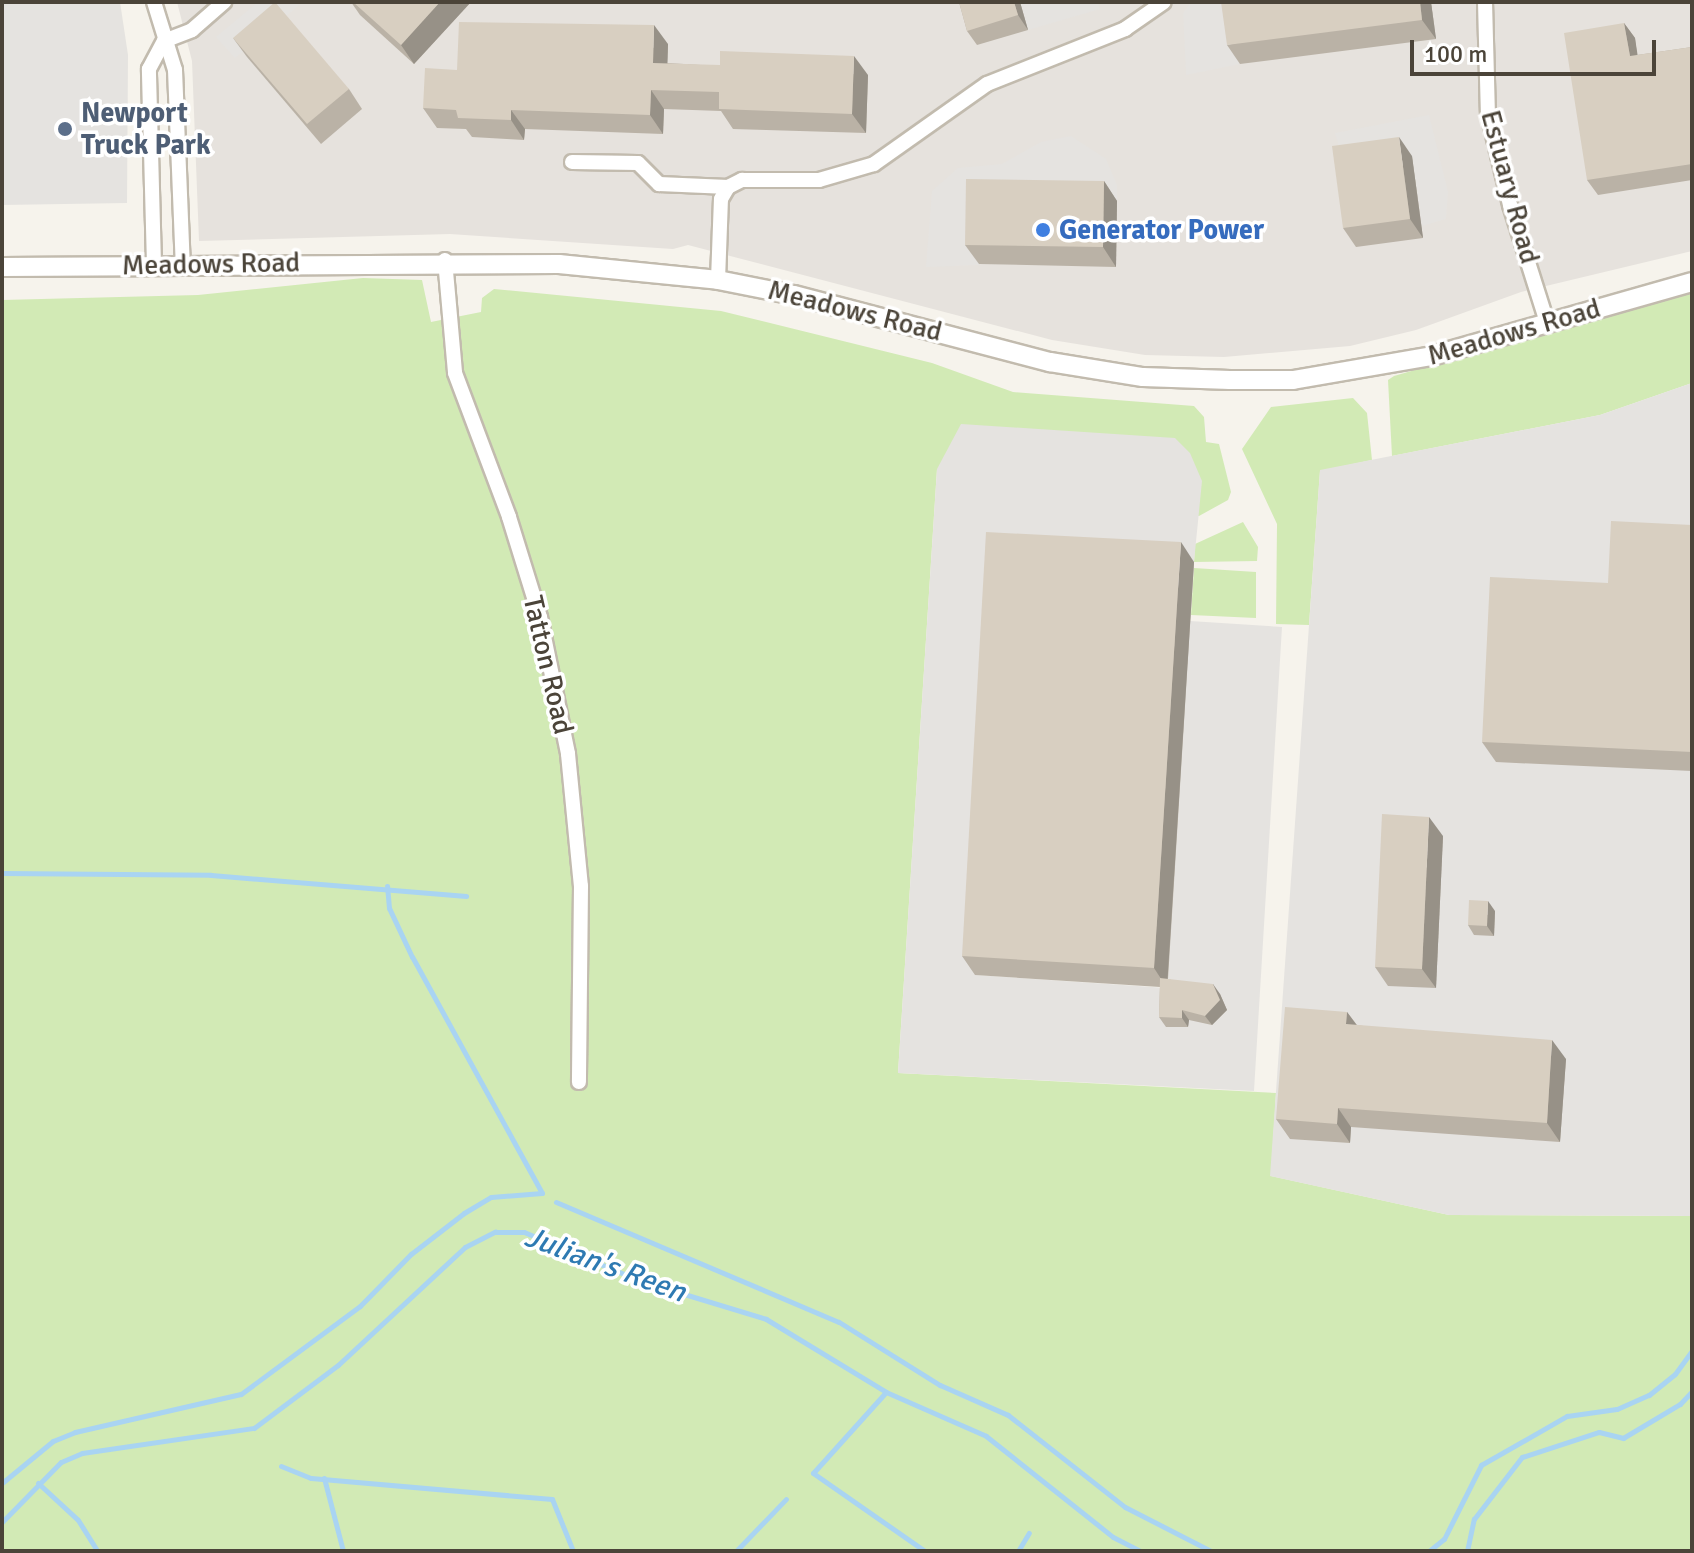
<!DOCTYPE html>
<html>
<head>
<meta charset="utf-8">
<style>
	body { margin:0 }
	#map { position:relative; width:1694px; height:1553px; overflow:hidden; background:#f6f3ec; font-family:Signika,sans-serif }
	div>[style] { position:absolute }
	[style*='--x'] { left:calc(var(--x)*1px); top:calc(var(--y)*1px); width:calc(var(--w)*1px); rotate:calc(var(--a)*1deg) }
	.industrial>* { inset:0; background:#e6e2dd }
	.green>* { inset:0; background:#d2eab5 }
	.parking>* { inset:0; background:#e5e3e0 }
	.stream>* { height:5px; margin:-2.5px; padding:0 2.5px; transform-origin:2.5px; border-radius:2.5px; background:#a9d4f2 }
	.roads { filter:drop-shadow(2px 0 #c2bbae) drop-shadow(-2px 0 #c2bbae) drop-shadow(0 2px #c2bbae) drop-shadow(0 -2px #c2bbae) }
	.minor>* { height:14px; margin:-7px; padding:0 7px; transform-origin:7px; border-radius:7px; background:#fff }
	.tertiary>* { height:18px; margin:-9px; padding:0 9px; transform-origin:9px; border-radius:9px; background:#fff }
	.wall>* { inset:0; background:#bab2a6 }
	.shaded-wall>* { inset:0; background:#979187 }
	.building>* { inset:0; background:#d8cfc1 }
	.dots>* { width:22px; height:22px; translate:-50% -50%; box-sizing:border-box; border:4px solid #fff; border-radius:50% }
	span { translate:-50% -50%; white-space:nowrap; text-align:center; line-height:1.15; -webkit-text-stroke:7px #fff; paint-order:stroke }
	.service-label { font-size:28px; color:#4e5e75; font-weight:700 }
	.left { translate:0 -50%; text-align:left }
	.street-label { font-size:28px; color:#4b4439 }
	.shop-label { font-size:28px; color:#366cbe; font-weight:700 }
	.water-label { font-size:30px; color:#2e7ab2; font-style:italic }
	.frame { position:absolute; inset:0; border:4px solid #4b4439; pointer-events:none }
	.scale { position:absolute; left:1410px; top:40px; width:246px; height:36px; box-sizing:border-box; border:4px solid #4b4439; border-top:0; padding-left:10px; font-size:24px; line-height:28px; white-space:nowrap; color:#4b4439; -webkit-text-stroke:6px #fff; paint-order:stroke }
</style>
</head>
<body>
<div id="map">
	<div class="industrial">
		<div style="clip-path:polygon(177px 2px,1692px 2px,1692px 251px,1521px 292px,1416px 330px,1350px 346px,1224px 357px,1145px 355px,1052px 340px,688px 245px,673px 249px,450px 234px,199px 241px,192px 61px)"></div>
	</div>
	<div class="green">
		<div style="clip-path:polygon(363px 278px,422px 280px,431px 322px,481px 312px,482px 298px,494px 289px,721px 311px,932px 363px,1013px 392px,1194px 406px,1204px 417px,1206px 442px,1219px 444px,1231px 492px,1228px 500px,1199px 516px,937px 469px,898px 1073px,1276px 1093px,1271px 1176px,1449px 1215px,1692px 1216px,1692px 1551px,2px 1551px,2px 300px,198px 295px)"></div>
		<div style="clip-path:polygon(1692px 290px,1692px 383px,1600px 415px,1392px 456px,1388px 380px,1394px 376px)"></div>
		<div style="clip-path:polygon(1353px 398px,1367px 413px,1372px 460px,1320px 471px,1309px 625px,1276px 624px,1277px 524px,1242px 449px,1271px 407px)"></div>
		<div style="clip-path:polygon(1243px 522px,1258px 547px,1257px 561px,1194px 562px,1195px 544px)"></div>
		<div style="clip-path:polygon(1194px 568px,1256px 572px,1256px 618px,1191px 615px)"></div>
	</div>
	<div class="parking">
		<div style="clip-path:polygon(2px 2px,120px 2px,128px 55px,127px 203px,2px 205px)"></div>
		<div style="clip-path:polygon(258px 2px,303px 2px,235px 58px,216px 37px)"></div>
		<div style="clip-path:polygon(1020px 2px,1098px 2px,1100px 9px,1028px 30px)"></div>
		<div style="clip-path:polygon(1191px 2px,1231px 2px,1240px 64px,1186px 75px,1183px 13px)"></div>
		<div style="clip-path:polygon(1429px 115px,1448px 192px,1446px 219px,1422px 226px,1412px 156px,1345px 165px,1335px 133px)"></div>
		<div style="clip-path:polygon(1071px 136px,1106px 159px,1117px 185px,1117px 201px,980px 199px,979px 265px,926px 267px,932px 191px,958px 168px,1002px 164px,1041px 142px)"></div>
		<div style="clip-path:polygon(1692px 383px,1692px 1216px,1449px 1215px,1270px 1176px,1320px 470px,1600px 415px)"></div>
		<div style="clip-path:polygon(961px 424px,1175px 438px,1190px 453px,1202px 481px,1194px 562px,976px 975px,1167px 988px,1190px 621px,1282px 627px,1254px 1091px,898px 1073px,937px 469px)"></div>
	</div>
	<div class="stream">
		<div style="--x:2;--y:873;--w:209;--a:0.5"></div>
		<div style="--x:211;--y:875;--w:256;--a:4.7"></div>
		<div style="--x:556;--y:1202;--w:307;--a:23"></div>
		<div style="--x:839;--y:1322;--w:119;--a:32"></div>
		<div style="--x:940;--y:1385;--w:74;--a:23.8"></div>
		<div style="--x:1008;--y:1415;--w:149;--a:38.2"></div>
		<div style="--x:1125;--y:1507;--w:97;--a:27.1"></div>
		<div style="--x:886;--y:1392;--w:109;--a:132"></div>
		<div style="--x:813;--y:1473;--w:136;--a:34.9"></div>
		<div style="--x:281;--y:1466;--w:32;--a:22"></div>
		<div style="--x:311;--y:1478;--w:242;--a:5"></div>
		<div style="--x:552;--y:1499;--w:56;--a:68"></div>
		<div style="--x:324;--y:1478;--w:75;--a:75.4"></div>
		<div style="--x:2;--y:1483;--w:66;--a:-39.5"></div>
		<div style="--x:53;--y:1441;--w:24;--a:-22"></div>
		<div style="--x:75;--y:1432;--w:170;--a:-12.9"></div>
		<div style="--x:241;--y:1394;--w:148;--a:-36.5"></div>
		<div style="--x:360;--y:1306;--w:73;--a:-45.6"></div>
		<div style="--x:411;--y:1254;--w:67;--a:-37.7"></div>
		<div style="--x:464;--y:1213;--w:31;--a:-31"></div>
		<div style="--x:491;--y:1197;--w:51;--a:-4.5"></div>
		<div style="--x:542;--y:1193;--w:269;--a:-118.8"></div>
		<div style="--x:412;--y:957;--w:54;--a:-115.1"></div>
		<div style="--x:389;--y:908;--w:22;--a:-95"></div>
		<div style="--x:38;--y:1483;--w:54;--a:42.8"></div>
		<div style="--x:78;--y:1520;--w:36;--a:58"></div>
		<div style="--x:2;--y:1522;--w:84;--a:-45.5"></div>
		<div style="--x:61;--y:1462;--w:23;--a:-23"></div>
		<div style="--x:82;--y:1453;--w:174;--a:-8.3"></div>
		<div style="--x:254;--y:1428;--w:105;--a:-36.9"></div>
		<div style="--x:338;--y:1365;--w:173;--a:-42.9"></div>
		<div style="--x:465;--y:1247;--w:34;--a:-27"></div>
		<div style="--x:495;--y:1232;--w:29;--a:0"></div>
		<div style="--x:524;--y:1232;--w:124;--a:22.8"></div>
		<div style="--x:638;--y:1280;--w:134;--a:16.9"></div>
		<div style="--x:766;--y:1319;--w:140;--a:31.3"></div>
		<div style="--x:886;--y:1392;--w:109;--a:23.7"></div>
		<div style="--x:986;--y:1436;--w:162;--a:38.5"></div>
		<div style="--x:1113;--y:1537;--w:30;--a:27"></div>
		<div style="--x:736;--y:1551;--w:72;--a:-46.1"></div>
		<div style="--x:1018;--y:1551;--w:21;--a:-59"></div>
		<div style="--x:1429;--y:1551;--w:19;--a:-39"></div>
		<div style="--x:1444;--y:1539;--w:83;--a:-63.4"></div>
		<div style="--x:1481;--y:1465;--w:99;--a:-29.7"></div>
		<div style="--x:1567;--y:1416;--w:50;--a:-8"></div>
		<div style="--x:1617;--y:1409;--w:35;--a:-24"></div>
		<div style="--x:1649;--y:1395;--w:33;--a:-39"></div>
		<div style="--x:1675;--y:1374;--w:29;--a:-54"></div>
		<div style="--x:1467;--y:1551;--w:33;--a:-78"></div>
		<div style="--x:1474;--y:1519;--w:78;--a:-52.3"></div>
		<div style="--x:1522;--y:1457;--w:81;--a:-18"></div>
		<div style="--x:1599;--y:1432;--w:25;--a:14"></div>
		<div style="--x:1623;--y:1438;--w:66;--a:-30.8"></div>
		<div style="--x:1680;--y:1404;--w:18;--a:-47"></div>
	</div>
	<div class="roads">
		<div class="minor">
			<div style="--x:154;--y:2;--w:71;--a:72.8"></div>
			<div style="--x:175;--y:70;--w:195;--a:87.7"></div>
			<div style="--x:1485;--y:2;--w:112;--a:88.5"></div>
			<div style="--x:1488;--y:114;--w:94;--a:76.4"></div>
			<div style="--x:1510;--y:205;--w:123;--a:72.5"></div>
			<div style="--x:572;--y:162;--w:66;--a:0.9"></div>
			<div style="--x:638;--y:163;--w:30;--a:45"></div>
			<div style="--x:659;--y:184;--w:69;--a:2.5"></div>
			<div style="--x:445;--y:260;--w:113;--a:84.9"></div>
			<div style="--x:455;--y:373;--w:154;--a:69.4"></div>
			<div style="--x:509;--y:517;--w:105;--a:72.8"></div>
			<div style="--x:540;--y:617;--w:140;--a:78.4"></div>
			<div style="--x:568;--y:754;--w:133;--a:84.4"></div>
			<div style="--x:581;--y:886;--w:196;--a:90.6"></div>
			<div style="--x:154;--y:265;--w:196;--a:-91.5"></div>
			<div style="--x:149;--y:69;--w:32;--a:-62"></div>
			<div style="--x:164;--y:41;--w:30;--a:-21"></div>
			<div style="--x:192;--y:30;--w:43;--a:-41.2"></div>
			<div style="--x:718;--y:280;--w:81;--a:-87.9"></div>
			<div style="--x:721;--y:199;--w:14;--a:-60"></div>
			<div style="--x:728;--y:187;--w:16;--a:-27"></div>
			<div style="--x:742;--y:180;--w:77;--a:0"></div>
			<div style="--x:819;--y:180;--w:57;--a:-16.2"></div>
			<div style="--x:874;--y:164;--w:138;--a:-35.3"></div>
			<div style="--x:987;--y:84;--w:149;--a:-21.7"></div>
			<div style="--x:1125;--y:29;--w:47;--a:-34.7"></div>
		</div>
		<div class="tertiary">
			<div style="--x:2;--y:267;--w:557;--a:-0.31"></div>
			<div style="--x:559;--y:264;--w:160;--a:5.7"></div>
			<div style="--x:718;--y:280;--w:77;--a:11.2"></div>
			<div style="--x:794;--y:295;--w:265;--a:14.7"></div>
			<div style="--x:1050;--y:362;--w:94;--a:9.2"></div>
			<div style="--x:1143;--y:377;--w:87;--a:2"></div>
			<div style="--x:1230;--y:380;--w:63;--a:0"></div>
			<div style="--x:1293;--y:380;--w:141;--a:-9.8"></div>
			<div style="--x:1432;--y:356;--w:270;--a:-15.9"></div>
		</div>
	</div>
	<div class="wall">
		<div style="clip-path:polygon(351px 2px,471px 2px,414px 64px,360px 15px)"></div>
		<div style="clip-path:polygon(959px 2px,1020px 2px,1028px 30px,977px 45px,967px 31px)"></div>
		<div style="clip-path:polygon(1431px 2px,1436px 39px,1240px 64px,1227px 45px)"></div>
		<div style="clip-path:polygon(1624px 23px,1635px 38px,1637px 55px,1692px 47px,1692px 180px,1598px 195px,1587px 180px)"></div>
		<div style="clip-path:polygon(233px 38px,349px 89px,362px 109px,321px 144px,247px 57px)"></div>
		<div style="clip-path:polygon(668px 44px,667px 63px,868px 75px,866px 133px,733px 129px,721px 111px,664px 109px,663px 134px,525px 129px,524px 140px,472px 137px,466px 129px,437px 128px,423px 108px)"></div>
		<div style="clip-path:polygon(1412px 156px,1423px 238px,1356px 247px,1343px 228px)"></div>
		<div style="clip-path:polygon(1104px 181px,1117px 201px,1116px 267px,979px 264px,965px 245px)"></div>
		<div style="clip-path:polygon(1692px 525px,1692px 771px,1496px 762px,1482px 742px,1608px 583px)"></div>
		<div style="clip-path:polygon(1194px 562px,1168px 979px,1220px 994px,1227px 1010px,1212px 1025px,1189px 1020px,1188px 1027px,1166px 1027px,1159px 1017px,1160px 987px,975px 975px,962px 956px)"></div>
		<div style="clip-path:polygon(1443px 836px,1436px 988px,1388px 986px,1375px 967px)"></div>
		<div style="clip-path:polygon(1495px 911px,1494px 936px,1474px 935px,1468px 925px)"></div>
		<div style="clip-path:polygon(1347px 1012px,1357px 1025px,1566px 1059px,1560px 1142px,1351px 1127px,1350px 1143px,1290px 1139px,1276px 1119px)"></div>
	</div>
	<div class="shaded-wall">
		<div style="clip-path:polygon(440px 2px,471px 2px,414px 64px,401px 45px)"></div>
		<div style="clip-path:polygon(1014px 2px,1020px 2px,1028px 30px,1018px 15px)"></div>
		<div style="clip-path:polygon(1420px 2px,1431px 2px,1436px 39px,1422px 20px)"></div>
		<div style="clip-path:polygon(1624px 23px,1635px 38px,1640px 71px,1630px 56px)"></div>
		<div style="clip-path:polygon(654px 25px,668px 44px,667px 82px,653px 63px)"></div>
		<div style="clip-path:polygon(854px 56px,868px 75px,866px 133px,852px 114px)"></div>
		<div style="clip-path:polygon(651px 90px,664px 109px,663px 134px,650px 115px)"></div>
		<div style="clip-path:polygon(511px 110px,525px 129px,524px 140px,511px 120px)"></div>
		<div style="clip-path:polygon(1399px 137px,1412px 156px,1423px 238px,1410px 219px)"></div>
		<div style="clip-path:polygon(1104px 181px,1117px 201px,1116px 267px,1103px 247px)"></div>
		<div style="clip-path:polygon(1181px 542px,1194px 562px,1167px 988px,1154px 968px)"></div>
		<div style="clip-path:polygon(1429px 817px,1443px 836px,1436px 988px,1422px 969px)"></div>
		<div style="clip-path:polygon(1488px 901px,1495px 911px,1494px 936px,1487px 926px)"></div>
		<div style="clip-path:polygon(1213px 984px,1220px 994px,1227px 1010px,1212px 1025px,1205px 1016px)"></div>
		<div style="clip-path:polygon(1182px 1010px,1189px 1020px,1188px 1027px,1182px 1018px)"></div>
		<div style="clip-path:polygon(1347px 1012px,1361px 1031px,1346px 1024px)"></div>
		<div style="clip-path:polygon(1552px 1040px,1566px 1059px,1560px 1142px,1547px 1123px)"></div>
		<div style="clip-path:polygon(1338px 1108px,1351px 1127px,1350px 1143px,1337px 1124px)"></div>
	</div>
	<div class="building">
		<div style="clip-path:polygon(275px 2px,349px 89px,307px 124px,233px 38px)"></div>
		<div style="clip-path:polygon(353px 2px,440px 2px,401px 45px)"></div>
		<div style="clip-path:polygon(959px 2px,1014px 2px,1018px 15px,967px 31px)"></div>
		<div style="clip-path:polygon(1221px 2px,1420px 2px,1422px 20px,1227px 45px)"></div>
		<div style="clip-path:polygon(459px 22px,654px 25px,653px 63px,720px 65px,720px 51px,854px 56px,852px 114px,719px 109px,719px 92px,651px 90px,650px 115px,511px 110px,511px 120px,458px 118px,456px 110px,423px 108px,425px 68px,457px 70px)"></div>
		<div style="clip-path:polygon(1624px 23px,1630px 56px,1692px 47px,1692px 164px,1587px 180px,1564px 33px)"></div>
		<div style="clip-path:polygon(1399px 137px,1410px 219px,1343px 228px,1332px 146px)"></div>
		<div style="clip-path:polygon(966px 179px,1104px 181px,1103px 247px,965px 245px)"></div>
		<div style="clip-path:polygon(1611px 521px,1692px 525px,1692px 752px,1482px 742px,1490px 577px,1608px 583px)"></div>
		<div style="clip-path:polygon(986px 532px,1181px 542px,1154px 968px,962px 956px)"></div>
		<div style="clip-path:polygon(1382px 814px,1429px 817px,1422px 969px,1375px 967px)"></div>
		<div style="clip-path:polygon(1469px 900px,1488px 901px,1487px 926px,1468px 925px)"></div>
		<div style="clip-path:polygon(1160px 978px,1213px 984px,1220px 1000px,1205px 1016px,1182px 1010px,1182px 1018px,1159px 1017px)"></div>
		<div style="clip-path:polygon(1285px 1007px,1347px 1012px,1346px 1024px,1552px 1040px,1547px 1123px,1338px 1108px,1337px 1124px,1276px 1119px)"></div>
	</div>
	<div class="dots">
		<div style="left:65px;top:129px;background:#5c6f8a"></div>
		<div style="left:1043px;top:230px;background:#3f7fe0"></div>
	</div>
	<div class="service-label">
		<span class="left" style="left:81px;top:129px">Newport<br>Truck Park</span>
	</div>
	<div class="street-label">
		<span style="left:1510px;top:187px;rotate:75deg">Estuary Road</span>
		<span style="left:211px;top:264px;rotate:-1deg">Meadows Road</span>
		<span style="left:855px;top:311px;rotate:14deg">Meadows Road</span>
		<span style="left:1514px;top:332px;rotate:-16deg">Meadows Road</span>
		<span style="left:548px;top:665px;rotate:77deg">Tatton Road</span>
	</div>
	<div class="shop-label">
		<span class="left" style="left:1059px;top:230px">Generator Power</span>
	</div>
	<div class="water-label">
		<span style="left:605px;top:1265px;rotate:20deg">Julian's Reen</span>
	</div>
	<div class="frame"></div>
	<div class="scale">100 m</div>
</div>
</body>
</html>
